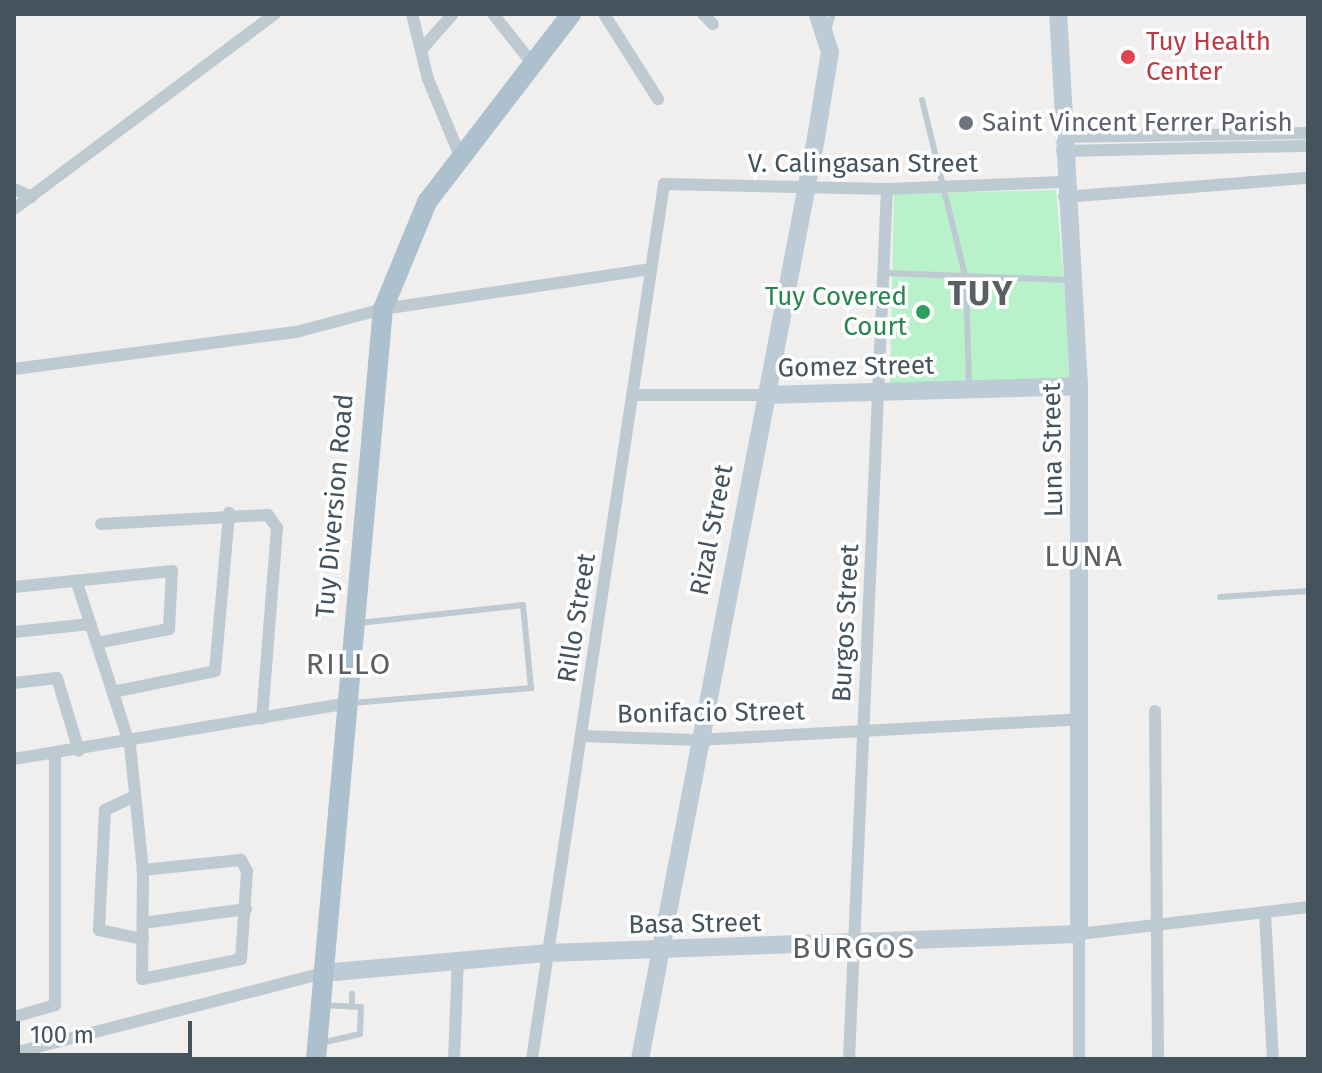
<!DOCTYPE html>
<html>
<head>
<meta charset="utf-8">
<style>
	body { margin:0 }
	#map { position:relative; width:1322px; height:1073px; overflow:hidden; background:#f1eeee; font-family:"Fira Sans",sans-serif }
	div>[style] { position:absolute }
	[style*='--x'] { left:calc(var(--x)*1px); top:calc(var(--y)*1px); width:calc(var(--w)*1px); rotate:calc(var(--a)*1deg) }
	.green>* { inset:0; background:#b9f1ca }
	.lane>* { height:6px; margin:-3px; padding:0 3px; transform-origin:3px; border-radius:3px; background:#bdcad1 }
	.street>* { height:12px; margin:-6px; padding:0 6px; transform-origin:6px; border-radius:6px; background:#bdcad1 }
	.secondary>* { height:18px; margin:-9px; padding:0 9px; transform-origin:9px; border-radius:9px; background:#bdcbd6 }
	.primary>* { height:20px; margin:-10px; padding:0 10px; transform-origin:10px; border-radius:10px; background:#acc0ce }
	.dots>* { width:22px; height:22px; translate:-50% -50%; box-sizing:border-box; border:4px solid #fff; border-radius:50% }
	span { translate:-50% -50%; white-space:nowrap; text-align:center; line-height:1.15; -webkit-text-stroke:7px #fff; paint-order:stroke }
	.health-label { font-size:26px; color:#be3a42 }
	.left { translate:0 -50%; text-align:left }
	.worship-label { font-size:26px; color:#5b616d }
	.street-label { font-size:26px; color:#45535c }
	.leisure-label { font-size:26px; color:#27864d }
	.right { translate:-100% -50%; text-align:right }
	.quarter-label { font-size:30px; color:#5a5f63; letter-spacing:2px }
	.district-label { font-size:34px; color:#5a5f63; font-weight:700; letter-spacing:2px }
	.frame { position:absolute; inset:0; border:16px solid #45535c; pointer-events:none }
	.scale { position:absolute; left:16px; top:1021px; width:176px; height:36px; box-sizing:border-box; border:4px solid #45535c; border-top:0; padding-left:10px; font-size:24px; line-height:28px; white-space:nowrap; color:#45535c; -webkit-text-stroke:6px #fff; paint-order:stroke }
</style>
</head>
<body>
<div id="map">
	<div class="green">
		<div style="clip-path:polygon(1056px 190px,1072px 380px,890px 385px,894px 194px)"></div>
	</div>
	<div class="lane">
		<div style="--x:828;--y:31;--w:18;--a:-74"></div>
		<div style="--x:922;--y:100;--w:184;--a:76.2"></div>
		<div style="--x:966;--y:279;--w:107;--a:88.4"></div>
		<div style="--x:885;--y:273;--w:184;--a:2.2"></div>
		<div style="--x:1220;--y:597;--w:88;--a:-3.9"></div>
		<div style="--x:352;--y:703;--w:180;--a:-4.8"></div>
		<div style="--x:531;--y:688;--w:83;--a:-95.5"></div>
		<div style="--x:523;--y:605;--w:165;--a:173.7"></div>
		<div style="--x:352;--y:1007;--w:13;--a:-90"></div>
		<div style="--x:321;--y:1043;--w:40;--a:-13"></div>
		<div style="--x:360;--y:1034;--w:27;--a:-88"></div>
		<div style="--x:361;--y:1007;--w:39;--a:-177"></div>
	</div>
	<div class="street">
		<div style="--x:412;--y:14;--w:67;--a:76.2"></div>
		<div style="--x:428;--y:79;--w:83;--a:67.4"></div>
		<div style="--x:493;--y:14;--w:63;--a:51.5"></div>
		<div style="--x:604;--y:14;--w:101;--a:57.6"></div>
		<div style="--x:703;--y:14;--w:14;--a:45"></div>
		<div style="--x:421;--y:50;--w:48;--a:-48.4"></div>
		<div style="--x:1061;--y:137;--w:247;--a:-0.9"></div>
		<div style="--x:1062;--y:151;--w:246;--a:-1.2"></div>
		<div style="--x:14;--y:189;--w:19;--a:25"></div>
		<div style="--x:1064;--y:197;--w:245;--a:-4.5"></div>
		<div style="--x:14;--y:209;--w:326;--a:-36.8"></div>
		<div style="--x:14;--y:369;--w:284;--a:-7.5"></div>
		<div style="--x:296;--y:332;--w:90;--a:-14.8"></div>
		<div style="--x:383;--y:309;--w:270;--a:-8.5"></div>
		<div style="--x:634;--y:395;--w:131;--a:0"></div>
		<div style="--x:101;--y:524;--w:167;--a:-3.1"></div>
		<div style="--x:268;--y:515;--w:16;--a:55"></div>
		<div style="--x:277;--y:528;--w:191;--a:94.5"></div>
		<div style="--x:77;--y:583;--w:170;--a:71.9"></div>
		<div style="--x:130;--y:745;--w:126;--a:84.1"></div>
		<div style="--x:143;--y:870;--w:109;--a:90.5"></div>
		<div style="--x:142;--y:979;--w:101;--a:-11.4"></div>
		<div style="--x:241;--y:959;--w:88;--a:-86.1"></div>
		<div style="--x:247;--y:871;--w:13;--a:-119"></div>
		<div style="--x:241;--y:860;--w:99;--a:174.2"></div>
		<div style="--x:14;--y:587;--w:159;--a:-5.8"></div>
		<div style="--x:172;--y:571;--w:58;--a:93"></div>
		<div style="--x:169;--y:629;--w:73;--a:169"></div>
		<div style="--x:14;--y:632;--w:77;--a:-5.9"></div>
		<div style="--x:14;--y:683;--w:43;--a:-6.6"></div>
		<div style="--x:57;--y:678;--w:76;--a:73.2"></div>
		<div style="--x:113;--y:692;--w:104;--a:-11.6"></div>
		<div style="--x:215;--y:671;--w:159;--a:-84.9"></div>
		<div style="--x:1155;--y:711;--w:348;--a:89.5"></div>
		<div style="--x:581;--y:736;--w:116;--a:2"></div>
		<div style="--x:697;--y:740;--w:385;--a:-3.1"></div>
		<div style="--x:14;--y:759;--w:335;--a:-9.5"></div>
		<div style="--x:135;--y:796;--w:33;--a:155"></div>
		<div style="--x:105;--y:810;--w:120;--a:92.9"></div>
		<div style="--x:99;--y:930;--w:45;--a:11.6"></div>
		<div style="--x:1265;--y:913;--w:146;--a:86.9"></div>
		<div style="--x:143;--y:923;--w:104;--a:-7.7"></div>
		<div style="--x:14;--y:1017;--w:43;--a:-16.3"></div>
		<div style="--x:55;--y:1005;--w:251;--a:-90"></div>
		<div style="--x:14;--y:1053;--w:319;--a:-14.5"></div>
		<div style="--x:454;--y:1059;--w:99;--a:-87.7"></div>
		<div style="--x:532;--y:1059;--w:885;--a:-81.42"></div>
		<div style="--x:664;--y:184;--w:223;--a:1.3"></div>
		<div style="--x:887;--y:189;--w:176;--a:-2.3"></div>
		<div style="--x:849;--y:1059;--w:871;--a:-87.5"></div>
		<div style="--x:1079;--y:1059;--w:125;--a:-90"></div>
		<div style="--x:1079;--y:934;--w:231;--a:-6.7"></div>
	</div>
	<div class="secondary">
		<div style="--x:765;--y:395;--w:314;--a:-1.6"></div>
		<div style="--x:323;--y:973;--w:226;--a:-5.1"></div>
		<div style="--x:548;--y:953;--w:531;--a:-2.05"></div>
		<div style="--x:1079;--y:934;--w:548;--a:-90"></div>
		<div style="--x:1079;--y:386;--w:373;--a:-93.2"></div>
		<div style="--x:640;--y:1059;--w:938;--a:-79.18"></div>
		<div style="--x:816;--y:138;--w:87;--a:-80.8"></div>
		<div style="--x:830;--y:52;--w:40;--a:-108"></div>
	</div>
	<div class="primary">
		<div style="--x:316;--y:1059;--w:753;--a:-84.9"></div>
		<div style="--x:383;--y:309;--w:116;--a:-67.6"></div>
		<div style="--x:427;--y:202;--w:237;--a:-52.5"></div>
	</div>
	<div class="dots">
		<div style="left:1128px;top:57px;background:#e0444e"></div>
		<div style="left:966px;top:123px;background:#6b7280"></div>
		<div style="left:923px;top:312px;background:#2e9e5b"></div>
	</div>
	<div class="health-label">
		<span class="left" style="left:1146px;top:57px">Tuy Health<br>Center</span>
	</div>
	<div class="worship-label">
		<span class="left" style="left:982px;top:123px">Saint Vincent Ferrer Parish</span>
	</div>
	<div class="street-label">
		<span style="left:863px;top:164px">V. Calingasan Street</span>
		<span style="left:856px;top:367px;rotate:-1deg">Gomez Street</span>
		<span style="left:1053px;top:450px;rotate:-91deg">Luna Street</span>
		<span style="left:335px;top:506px;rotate:-85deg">Tuy Diversion Road</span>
		<span style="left:712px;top:530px;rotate:-79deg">Rizal Street</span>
		<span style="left:577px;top:618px;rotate:-81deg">Rillo Street</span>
		<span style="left:846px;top:623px;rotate:-87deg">Burgos Street</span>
		<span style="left:711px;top:713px;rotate:-1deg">Bonifacio Street</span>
		<span style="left:695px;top:924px;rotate:-1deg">Basa Street</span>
	</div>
	<div class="leisure-label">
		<span class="right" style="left:907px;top:312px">Tuy Covered<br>Court</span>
	</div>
	<div class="quarter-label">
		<span style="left:1084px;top:556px">LUNA</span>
		<span style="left:349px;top:664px">RILLO</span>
		<span style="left:854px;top:948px">BURGOS</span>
	</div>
	<div class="district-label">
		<span style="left:981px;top:294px">TUY</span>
	</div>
	<div class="frame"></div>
	<div class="scale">100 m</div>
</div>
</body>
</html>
